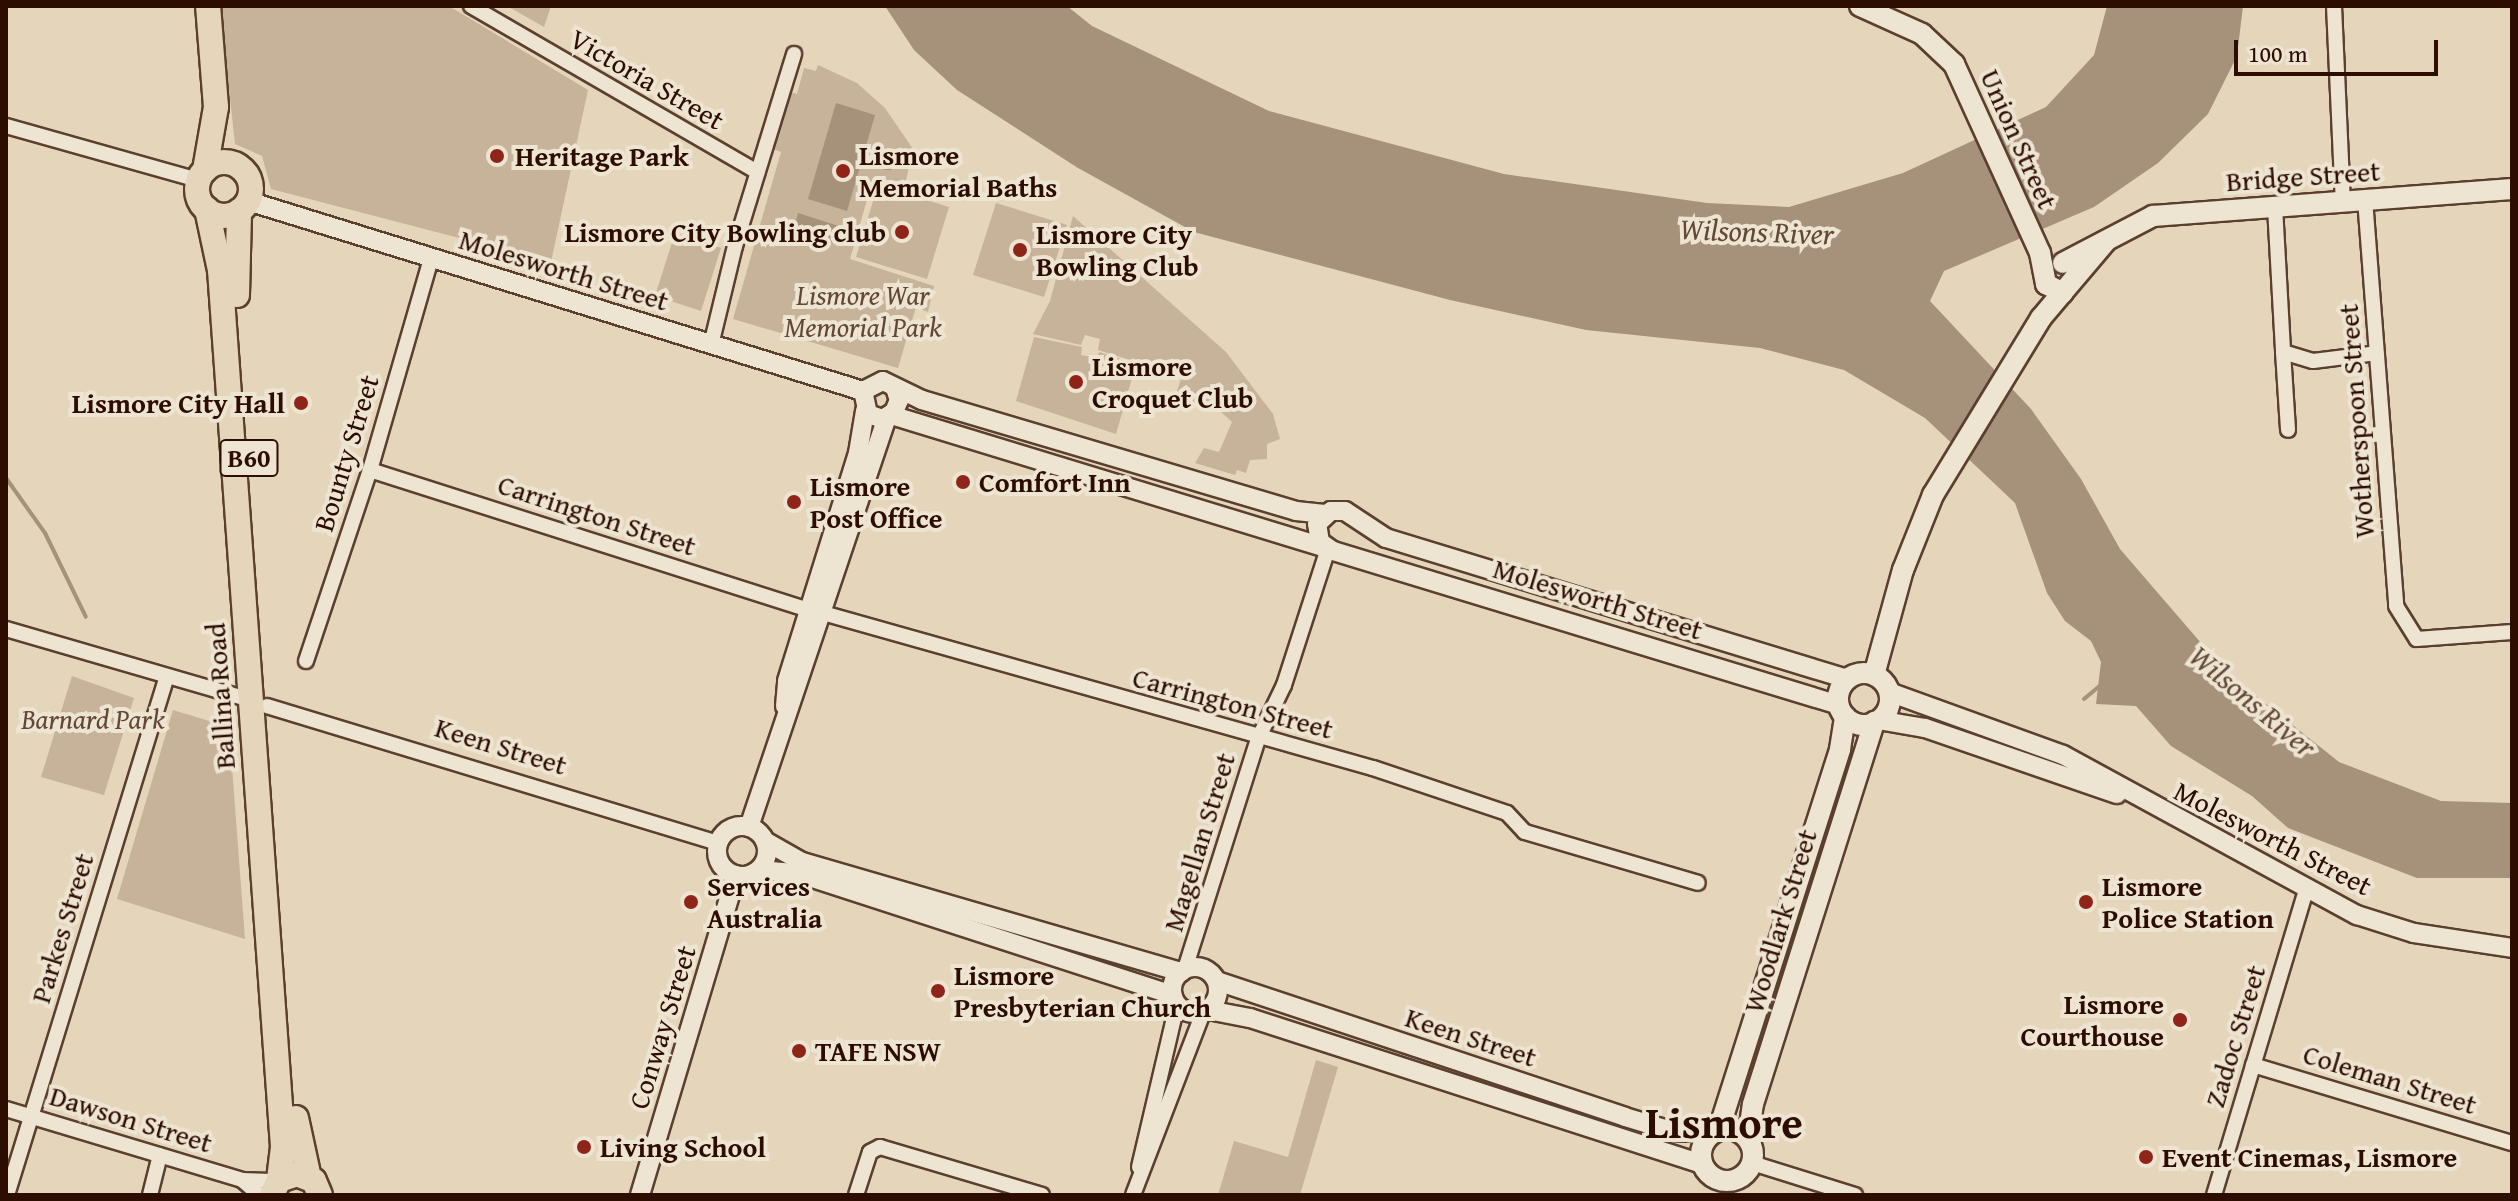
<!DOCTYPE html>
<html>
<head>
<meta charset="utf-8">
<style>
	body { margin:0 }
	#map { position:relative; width:2518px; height:1201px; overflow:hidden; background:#e5d5ba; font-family:"Gentium Book Plus",serif }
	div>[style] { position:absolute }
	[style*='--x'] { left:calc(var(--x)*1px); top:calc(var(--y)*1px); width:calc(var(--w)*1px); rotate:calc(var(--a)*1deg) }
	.green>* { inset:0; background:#c6b39a }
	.water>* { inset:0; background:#a6917b }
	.round { border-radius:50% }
	.stream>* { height:4px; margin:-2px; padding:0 2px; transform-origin:2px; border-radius:2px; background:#a6917b }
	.roads { filter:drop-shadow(2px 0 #5b3f2e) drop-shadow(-2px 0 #5b3f2e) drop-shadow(0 2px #5b3f2e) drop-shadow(0 -2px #5b3f2e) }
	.minor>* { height:14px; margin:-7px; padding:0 7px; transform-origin:7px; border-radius:7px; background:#eee4d2 }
	.tertiary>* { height:18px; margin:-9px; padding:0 9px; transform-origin:9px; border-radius:9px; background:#eee4d2 }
	.tertiary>.ring { margin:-9px; padding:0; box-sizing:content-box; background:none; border:18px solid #eee4d2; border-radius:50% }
	.secondary>* { height:20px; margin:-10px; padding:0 10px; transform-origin:10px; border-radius:10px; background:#eee4d2 }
	.secondary>.ring { margin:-10px; padding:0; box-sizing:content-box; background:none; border:20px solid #eee4d2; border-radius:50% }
	.primary>* { height:24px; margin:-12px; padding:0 12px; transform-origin:12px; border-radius:12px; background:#e5d5ba }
	.primary>.ring { margin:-12px; padding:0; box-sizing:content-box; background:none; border:24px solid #e5d5ba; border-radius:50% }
	.dots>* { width:22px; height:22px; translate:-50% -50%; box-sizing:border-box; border:4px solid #eee4d2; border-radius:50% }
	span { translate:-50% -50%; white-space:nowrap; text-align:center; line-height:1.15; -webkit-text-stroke:8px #eee4d2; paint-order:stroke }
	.shield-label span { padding:2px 6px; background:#eee4d2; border:2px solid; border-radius:6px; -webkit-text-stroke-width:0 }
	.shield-label { font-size:26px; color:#2d0d00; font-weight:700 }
	.street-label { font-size:28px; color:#2d0d00 }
	.poi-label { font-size:28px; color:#2d0d00; font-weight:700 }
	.left { translate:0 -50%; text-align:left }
	.right { translate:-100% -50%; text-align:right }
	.park-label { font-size:28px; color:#634736; font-style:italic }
	.water-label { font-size:30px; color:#634837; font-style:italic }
	.town-label { font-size:44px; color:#2d0d00; font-weight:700 }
	.frame { position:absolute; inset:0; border:8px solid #2d0d00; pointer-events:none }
	.scale { position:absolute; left:2234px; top:40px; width:204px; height:36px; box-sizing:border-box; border:4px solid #2d0d00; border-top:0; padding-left:10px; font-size:24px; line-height:28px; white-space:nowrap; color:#2d0d00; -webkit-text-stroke:6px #eee4d2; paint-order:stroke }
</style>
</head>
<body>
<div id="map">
	<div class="green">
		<div style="clip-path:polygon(220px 6px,449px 6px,588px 90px,551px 262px,271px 189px,262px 156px,235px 144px)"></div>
		<div style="clip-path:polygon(507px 6px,551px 6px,544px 27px)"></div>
		<div style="clip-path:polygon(818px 65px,857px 83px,885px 108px,913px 149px,905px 185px,878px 177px,871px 186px,850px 259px,934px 286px,928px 312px,916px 307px,898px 368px,733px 319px,781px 152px,773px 149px,790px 92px,797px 94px,804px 68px,816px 71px)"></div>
		<div style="clip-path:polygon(878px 185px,949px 207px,927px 279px,856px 257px)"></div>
		<div style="clip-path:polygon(996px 203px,1067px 225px,1044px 297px,973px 275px)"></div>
		<div style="clip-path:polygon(1073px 216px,1226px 352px,1273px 414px,1280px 439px,1267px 444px,1267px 459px,1250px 460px,1246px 473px,1237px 470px,1235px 475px,1195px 463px,1204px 448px,1219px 452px,1232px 422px,1220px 411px,1175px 397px,1182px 376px,1098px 350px,1100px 339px,1085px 335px,1081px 345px,1033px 334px,1050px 301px)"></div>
		<div style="clip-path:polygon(675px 233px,721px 248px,701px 311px,655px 296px)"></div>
		<div style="clip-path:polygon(1034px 337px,1082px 347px,1081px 355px,1097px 358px,1099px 352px,1136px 364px,1116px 434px,1016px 401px)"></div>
		<div style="clip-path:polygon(72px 676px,134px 698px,104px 795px,41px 777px)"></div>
		<div style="clip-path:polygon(173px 710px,229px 727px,245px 939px,117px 899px)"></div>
		<div style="clip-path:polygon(1316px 1060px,1338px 1067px,1300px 1195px,1218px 1195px,1234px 1141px,1288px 1157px)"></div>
	</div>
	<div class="water">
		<div style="clip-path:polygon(885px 6px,1067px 6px,1092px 26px,1269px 111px,1504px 174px,1707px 203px,1789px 207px,1903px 173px,2046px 107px,2094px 55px,2107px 6px,2243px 6px,2237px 56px,2208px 114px,2158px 163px,2094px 207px,1944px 271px,1930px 301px,2031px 409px,2081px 479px,2120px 549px,2226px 672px,2339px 762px,2441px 801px,2512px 803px,2512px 878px,2417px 878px,2288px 828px,2252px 796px,2171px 746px,2136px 706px,2096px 704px,2101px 662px,2091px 641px,2065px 621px,2047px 593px,2015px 503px,1925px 418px,1844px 370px,1760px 348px,1586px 330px,1450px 300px,1194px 232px,1078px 168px,957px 90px,914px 50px)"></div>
		<div style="clip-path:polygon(836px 103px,875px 115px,847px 211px,808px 199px)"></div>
		<div class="round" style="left:877px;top:148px;width:22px;height:22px"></div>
		<div style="clip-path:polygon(798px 213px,848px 229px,844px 246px,794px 230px)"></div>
	</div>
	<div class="stream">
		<div style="--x:6;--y:478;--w:67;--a:54.7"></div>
		<div style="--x:45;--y:533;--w:93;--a:64"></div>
		<div style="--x:2084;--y:699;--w:25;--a:-40"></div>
	</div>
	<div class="roads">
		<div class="minor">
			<div style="--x:471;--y:6;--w:331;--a:30.1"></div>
			<div style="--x:2334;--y:6;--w:195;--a:87.4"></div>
			<div style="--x:6;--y:126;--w:199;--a:15.7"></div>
			<div style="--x:2365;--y:199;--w:408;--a:85.6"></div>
			<div style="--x:2396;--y:606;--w:39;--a:58"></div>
			<div style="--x:2417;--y:639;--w:95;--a:-4.2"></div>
			<div style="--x:2275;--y:207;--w:145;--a:86.8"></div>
			<div style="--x:2283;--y:352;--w:31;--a:17"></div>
			<div style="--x:2313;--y:361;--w:64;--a:-7.1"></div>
			<div style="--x:711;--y:345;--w:102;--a:-76.4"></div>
			<div style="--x:735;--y:246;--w:201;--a:-72.9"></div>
			<div style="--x:2283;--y:352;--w:78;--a:86.3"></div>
			<div style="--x:370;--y:470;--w:461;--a:17.7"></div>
			<div style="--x:812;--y:618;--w:12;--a:-24"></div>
			<div style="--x:823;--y:613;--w:571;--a:15.74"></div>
			<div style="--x:1373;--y:768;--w:141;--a:18.6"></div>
			<div style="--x:1507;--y:813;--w:26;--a:47"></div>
			<div style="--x:1525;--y:832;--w:180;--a:16.4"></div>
			<div style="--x:6;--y:629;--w:254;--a:16.2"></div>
			<div style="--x:306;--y:661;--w:201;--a:-71.5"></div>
			<div style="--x:370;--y:470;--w:221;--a:-73.9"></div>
			<div style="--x:267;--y:706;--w:471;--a:16.9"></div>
			<div style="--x:1185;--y:969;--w:241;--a:-72.4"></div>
			<div style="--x:1258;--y:739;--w:60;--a:-64.3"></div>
			<div style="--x:1284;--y:685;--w:143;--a:-72.1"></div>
			<div style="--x:2253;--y:1065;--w:270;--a:16.8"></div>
			<div style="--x:6;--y:1109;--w:246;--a:16.7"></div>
			<div style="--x:242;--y:1180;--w:36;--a:2"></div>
			<div style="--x:1752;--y:1163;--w:108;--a:17.3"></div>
			<div style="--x:1139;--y:1167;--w:166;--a:-76.8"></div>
			<div style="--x:242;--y:1180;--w:23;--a:41"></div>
			<div style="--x:7;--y:1195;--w:543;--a:-72.87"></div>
			<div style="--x:150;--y:1195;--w:41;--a:-76"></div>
			<div style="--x:856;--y:1195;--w:45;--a:-72"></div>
			<div style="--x:870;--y:1152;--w:11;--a:-27"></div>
			<div style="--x:880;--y:1147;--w:169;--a:16.5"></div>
			<div style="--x:1133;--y:1195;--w:195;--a:-69"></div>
			<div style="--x:2214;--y:1195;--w:318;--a:-73.2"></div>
		</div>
		<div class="tertiary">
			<div style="--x:248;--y:201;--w:644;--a:17.17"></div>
			<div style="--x:895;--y:388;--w:13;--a:72"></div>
			<div style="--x:899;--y:400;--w:13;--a:113"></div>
			<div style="--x:894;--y:412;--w:13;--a:148"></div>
			<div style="--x:883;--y:419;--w:16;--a:-162"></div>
			<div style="--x:868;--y:414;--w:24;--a:-102"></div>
			<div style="--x:863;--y:391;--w:22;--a:-27"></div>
			<div style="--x:883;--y:381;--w:43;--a:26"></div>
			<div style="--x:922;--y:400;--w:390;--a:16.5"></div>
			<div style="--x:1296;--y:511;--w:29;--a:6"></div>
			<div style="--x:891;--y:415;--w:453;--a:17"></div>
			<div style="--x:1889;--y:692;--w:185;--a:19.9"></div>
			<div style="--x:2063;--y:755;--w:335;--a:28.6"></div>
			<div style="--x:2357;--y:915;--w:60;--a:17.5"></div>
			<div style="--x:2414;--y:933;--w:99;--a:8.7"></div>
			<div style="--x:1839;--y:705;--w:529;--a:-163.07"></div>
			<div style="--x:1333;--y:551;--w:16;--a:-145"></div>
			<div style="--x:1320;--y:542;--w:18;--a:-99"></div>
			<div style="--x:1317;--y:524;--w:19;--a:-43"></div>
			<div style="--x:1331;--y:511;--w:14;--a:0"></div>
			<div style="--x:1345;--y:511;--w:49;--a:33.4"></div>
			<div style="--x:1386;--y:538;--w:482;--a:17"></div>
			<div style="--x:785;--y:706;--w:25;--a:-85"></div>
			<div style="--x:787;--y:681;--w:239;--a:-72.7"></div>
			<div style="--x:858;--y:453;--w:43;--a:-80.5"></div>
			<div style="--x:1878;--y:720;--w:48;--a:9.7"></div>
			<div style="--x:1925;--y:728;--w:203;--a:19"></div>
			<div class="ring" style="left:717px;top:826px;width:32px;height:32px"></div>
			<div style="--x:749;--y:827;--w:432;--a:-71.4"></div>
			<div style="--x:765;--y:841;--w:43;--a:29.6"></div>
			<div style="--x:802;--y:862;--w:395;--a:16.2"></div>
			<div style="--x:759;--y:870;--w:38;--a:5"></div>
			<div style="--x:797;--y:873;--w:395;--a:18"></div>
			<div class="ring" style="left:1172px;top:967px;width:28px;height:28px"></div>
			<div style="--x:1217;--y:981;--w:430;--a:18.4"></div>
			<div style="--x:1625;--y:1117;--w:48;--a:16.9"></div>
			<div style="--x:1671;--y:1131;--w:39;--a:3"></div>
			<div style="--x:1208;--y:1010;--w:43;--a:10.8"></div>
			<div style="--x:1250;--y:1018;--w:475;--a:17.9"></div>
			<div style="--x:640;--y:1195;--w:334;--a:-73.3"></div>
		</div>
		<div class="secondary">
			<div style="--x:1860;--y:6;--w:68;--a:24.3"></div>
			<div style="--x:1922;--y:34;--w:44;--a:43.2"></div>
			<div style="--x:1954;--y:64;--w:208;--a:65.5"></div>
			<div style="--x:2040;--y:253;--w:32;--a:79"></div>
			<div style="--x:2046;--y:284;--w:19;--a:28"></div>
			<div style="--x:2063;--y:263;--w:102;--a:-27.6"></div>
			<div style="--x:2153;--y:216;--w:360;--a:-4.3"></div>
			<div class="ring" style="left:1838px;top:673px;width:32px;height:32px"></div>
			<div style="--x:1874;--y:675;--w:109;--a:-74.6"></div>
			<div style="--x:1903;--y:570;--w:81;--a:-68.2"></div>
			<div style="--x:1933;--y:495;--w:207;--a:-58.6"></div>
			<div style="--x:2041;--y:318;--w:101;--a:-49.8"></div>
			<div class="ring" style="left:1701px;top:1129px;width:32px;height:32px"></div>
			<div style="--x:1719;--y:1129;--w:399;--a:-72.3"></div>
			<div style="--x:1840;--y:749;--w:33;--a:-81"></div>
			<div style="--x:1748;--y:1139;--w:35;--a:-82"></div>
			<div style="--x:1753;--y:1104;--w:401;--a:-72.4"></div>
		</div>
		<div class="primary">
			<div class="ring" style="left:197px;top:162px;width:30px;height:30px"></div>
			<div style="--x:205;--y:170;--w:64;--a:-80.1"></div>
			<div style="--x:216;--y:107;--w:101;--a:-94.5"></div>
			<div style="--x:207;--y:209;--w:62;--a:78"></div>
			<div style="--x:220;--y:270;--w:879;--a:85.89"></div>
			<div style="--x:283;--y:1147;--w:33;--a:97"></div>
			<div style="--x:237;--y:295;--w:84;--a:-88.6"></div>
			<div style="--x:296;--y:1118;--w:61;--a:77.8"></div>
			<div style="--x:272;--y:1195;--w:17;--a:-65"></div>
			<div style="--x:279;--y:1180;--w:19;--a:-18"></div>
			<div style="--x:297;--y:1174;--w:18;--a:22"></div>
			<div style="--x:314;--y:1181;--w:15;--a:67"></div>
		</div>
	</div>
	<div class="dots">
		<div style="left:497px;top:156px;background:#8f2418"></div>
		<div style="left:843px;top:171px;background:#8f2418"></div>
		<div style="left:902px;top:232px;background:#8f2418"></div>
		<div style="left:1020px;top:250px;background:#8f2418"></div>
		<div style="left:1076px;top:382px;background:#8f2418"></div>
		<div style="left:301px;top:403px;background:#8f2418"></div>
		<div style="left:963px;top:482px;background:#8f2418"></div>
		<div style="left:794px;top:502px;background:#8f2418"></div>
		<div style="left:691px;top:902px;background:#8f2418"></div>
		<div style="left:2086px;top:902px;background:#8f2418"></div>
		<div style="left:938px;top:991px;background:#8f2418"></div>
		<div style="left:2180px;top:1020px;background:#8f2418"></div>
		<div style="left:799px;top:1051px;background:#8f2418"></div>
		<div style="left:584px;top:1147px;background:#8f2418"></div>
		<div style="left:2146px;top:1157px;background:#8f2418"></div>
	</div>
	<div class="shield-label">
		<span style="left:249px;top:458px">B60</span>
	</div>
	<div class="street-label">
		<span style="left:647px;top:79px;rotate:30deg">Victoria Street</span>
		<span style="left:2019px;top:139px;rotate:66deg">Union Street</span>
		<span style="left:2303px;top:176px;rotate:-4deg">Bridge Street</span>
		<span style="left:564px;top:270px;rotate:17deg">Molesworth Street</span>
		<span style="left:2356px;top:421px;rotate:-94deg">Wotherspoon Street</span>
		<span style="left:346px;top:453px;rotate:-73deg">Bounty Street</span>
		<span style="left:597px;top:515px;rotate:18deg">Carrington Street</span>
		<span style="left:1598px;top:599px;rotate:17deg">Molesworth Street</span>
		<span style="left:220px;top:696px;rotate:-94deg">Ballina Road</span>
		<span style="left:1233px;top:703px;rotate:15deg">Carrington Street</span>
		<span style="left:501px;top:746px;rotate:17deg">Keen Street</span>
		<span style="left:2273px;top:838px;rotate:27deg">Molesworth Street</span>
		<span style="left:1199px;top:842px;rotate:-73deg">Magellan Street</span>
		<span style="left:1780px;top:921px;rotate:-73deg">Woodlark Street</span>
		<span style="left:62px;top:928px;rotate:-73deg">Parkes Street</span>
		<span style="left:662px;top:1027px;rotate:-73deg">Conway Street</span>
		<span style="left:2235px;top:1036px;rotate:-73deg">Zadoc Street</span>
		<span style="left:1471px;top:1037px;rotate:18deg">Keen Street</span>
		<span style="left:2390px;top:1079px;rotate:17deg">Coleman Street</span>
		<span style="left:131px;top:1119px;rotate:17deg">Dawson Street</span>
	</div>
	<div class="poi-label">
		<span class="left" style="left:859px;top:171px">Lismore<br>Memorial Baths</span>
		<span class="left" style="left:515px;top:156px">Heritage Park</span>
		<span class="right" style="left:886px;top:232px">Lismore City Bowling club</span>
		<span class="left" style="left:1036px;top:250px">Lismore City<br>Bowling Club</span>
		<span class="left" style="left:1092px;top:382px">Lismore<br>Croquet Club</span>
		<span class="right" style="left:285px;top:403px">Lismore City Hall</span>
		<span class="left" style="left:979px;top:482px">Comfort Inn</span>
		<span class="left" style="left:810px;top:502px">Lismore<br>Post Office</span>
		<span class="left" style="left:707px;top:902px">Services<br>Australia</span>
		<span class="left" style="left:2102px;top:902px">Lismore<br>Police Station</span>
		<span class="left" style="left:954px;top:991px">Lismore<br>Presbyterian Church</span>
		<span class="right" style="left:2164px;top:1020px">Lismore<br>Courthouse</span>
		<span class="left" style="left:815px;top:1051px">TAFE NSW</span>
		<span class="left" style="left:600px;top:1147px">Living School</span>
		<span class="left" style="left:2162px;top:1157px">Event Cinemas, Lismore</span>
	</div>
	<div class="park-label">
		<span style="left:863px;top:311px">Lismore War<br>Memorial Park</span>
		<span style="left:93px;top:719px">Barnard Park</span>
	</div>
	<div class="water-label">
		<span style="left:1757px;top:231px;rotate:2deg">Wilsons River</span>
		<span style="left:2253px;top:701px;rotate:40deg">Wilsons River</span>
	</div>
	<div class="town-label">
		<span style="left:1724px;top:1122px">Lismore</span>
	</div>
	<div class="frame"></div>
	<div class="scale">100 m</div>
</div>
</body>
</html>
